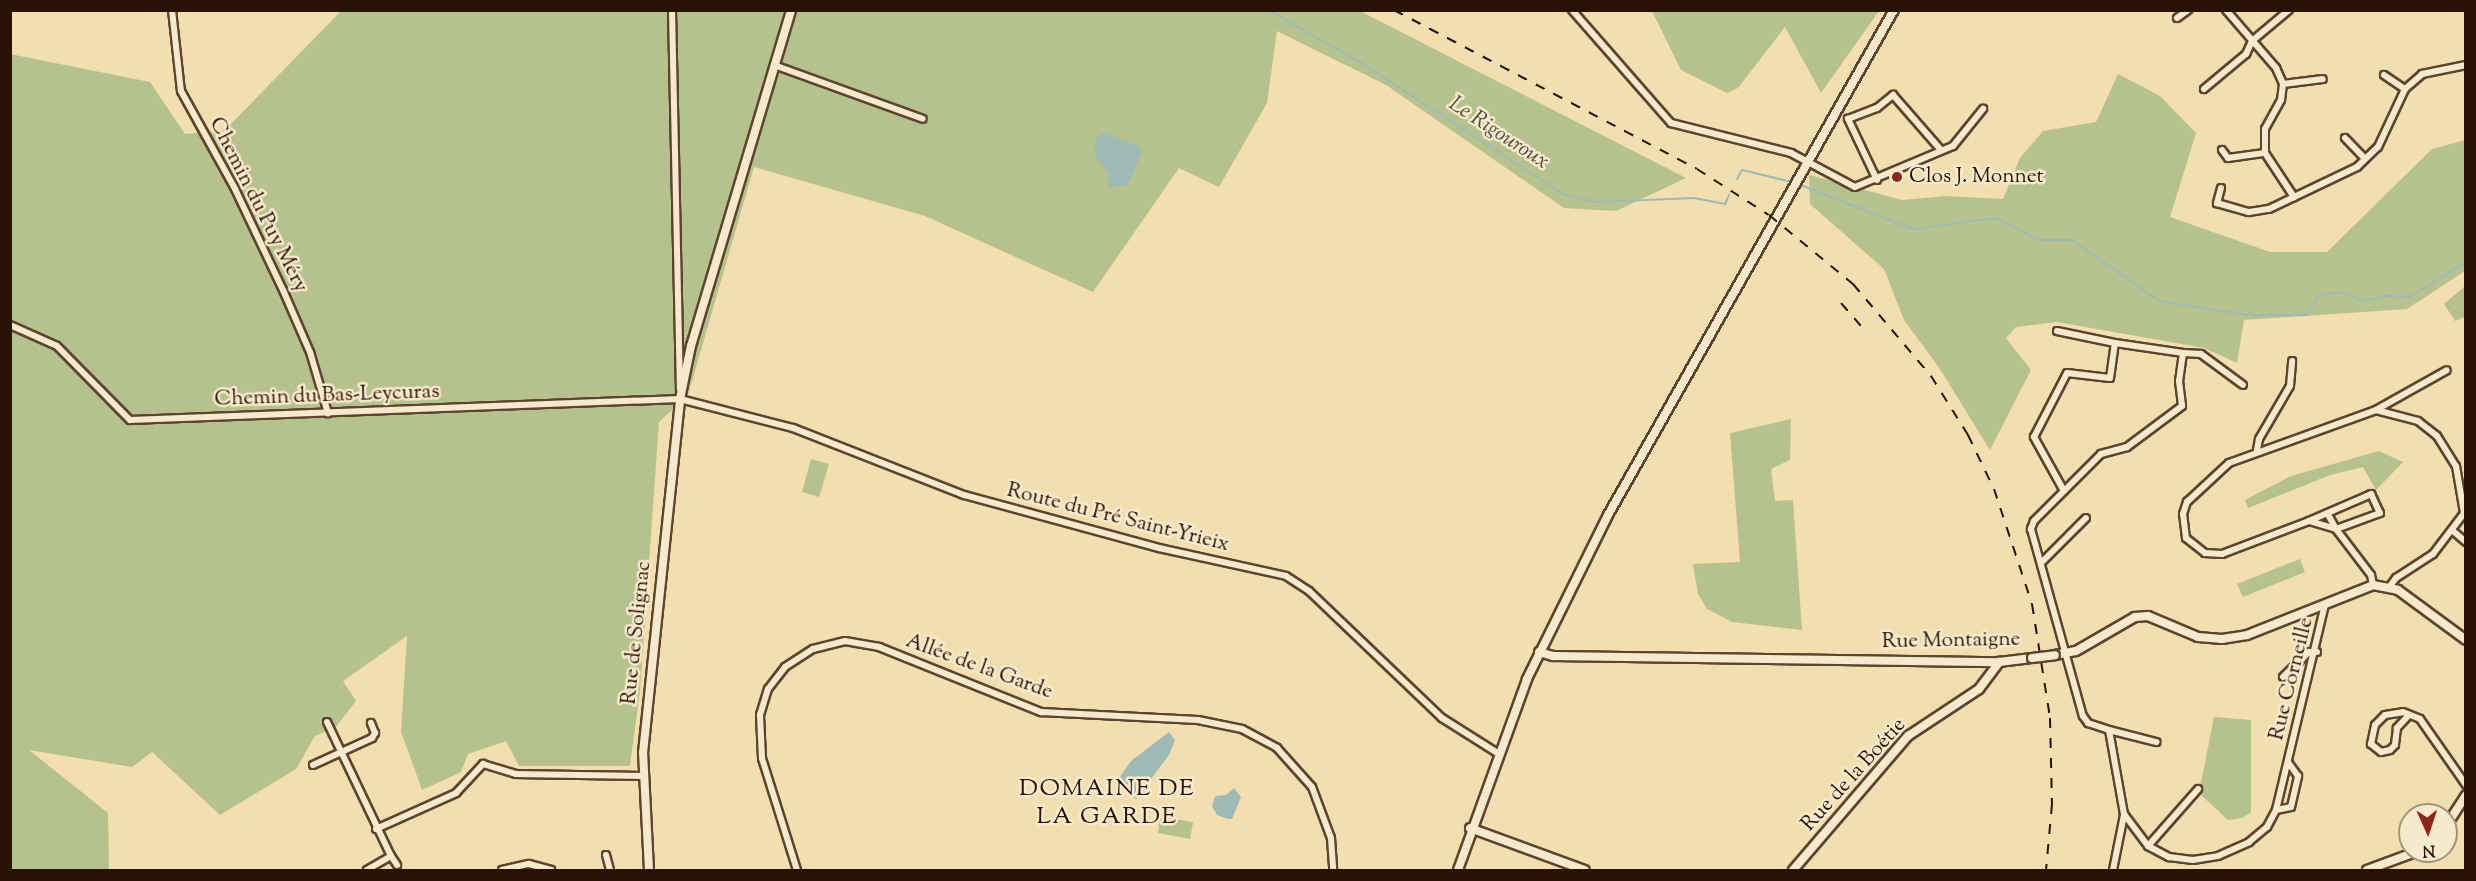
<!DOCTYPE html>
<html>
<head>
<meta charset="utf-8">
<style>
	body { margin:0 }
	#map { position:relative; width:2476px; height:881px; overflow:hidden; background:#f3deb0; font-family:"Sorts Mill Goudy",serif }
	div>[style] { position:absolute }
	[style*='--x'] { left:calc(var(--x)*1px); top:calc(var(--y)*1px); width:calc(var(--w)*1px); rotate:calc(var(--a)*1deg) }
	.green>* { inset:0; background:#b6c28e }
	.water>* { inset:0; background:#9ebab4 }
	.stream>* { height:2px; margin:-1px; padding:0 1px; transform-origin:1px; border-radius:1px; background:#9ebab4 }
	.roads { filter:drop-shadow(2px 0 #5c442e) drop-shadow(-2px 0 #5c442e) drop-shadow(0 2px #5c442e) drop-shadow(0 -2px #5c442e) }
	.minor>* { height:6px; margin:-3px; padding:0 3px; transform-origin:3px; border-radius:3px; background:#f7eacc }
	.tertiary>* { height:8px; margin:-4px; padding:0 4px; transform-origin:4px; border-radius:4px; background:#f7eacc }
	.secondary>* { height:8px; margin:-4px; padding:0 4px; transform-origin:4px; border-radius:4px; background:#f7eacc }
	.rail>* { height:2px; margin-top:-1px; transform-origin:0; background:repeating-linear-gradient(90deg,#291103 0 10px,transparent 0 20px) }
	.bridges { filter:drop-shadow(2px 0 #5c442e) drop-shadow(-2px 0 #5c442e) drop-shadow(0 2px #5c442e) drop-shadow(0 -2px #5c442e) }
	.tertiary-bridge>* { height:8px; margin:-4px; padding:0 4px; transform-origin:4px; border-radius:4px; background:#f7eacc }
	.dots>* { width:16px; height:16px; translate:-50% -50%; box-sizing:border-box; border:3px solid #f7eacc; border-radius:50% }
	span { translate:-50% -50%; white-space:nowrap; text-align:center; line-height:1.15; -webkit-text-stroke:5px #f7eacc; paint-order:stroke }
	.poi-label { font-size:21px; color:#291103 }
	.left { translate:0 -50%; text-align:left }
	.street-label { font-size:21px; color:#291103 }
	.water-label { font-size:22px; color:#524c41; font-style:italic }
	.quarter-label { font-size:24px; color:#291103; letter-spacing:1.5px }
	.frame { position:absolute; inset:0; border:12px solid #291103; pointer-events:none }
	.north { position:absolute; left:2398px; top:803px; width:60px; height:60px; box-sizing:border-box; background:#f7eacc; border:2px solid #a5937c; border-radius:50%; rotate:177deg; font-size:16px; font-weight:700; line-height:24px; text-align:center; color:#291103 }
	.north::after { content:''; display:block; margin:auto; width:21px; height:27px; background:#8f2418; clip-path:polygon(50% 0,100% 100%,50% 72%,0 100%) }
</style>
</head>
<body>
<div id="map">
	<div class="green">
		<div style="clip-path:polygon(341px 11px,1360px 11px,1686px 178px,1616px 211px,1564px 208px,1386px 85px,1277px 31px,1267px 103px,1219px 187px,1179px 168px,1093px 292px,925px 216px,754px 167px,688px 395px,659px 422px,640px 691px,630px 766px,519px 766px,506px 741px,468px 754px,461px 772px,422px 790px,401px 732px,407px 636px,343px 681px,356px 701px,335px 728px,315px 736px,296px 769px,220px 815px,152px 752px,132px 767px,29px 750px,108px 813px,109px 870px,11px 870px,10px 54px,150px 82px,185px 134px,225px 130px)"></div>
		<div style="clip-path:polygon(1652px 11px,1879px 11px,1821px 93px,1785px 27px,1738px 88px,1727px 93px,1681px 70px)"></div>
		<div style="clip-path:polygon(2118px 74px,2160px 96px,2196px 133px,2170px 217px,2270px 252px,2327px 252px,2432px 149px,2465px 140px,2465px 271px,2407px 309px,2244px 320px,2237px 363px,2204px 348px,2057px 322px,2016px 327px,2006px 338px,2031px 370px,1990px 450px,1938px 366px,1904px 320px,1884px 269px,1810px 204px,1809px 175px,1902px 200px,1945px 196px,2003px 199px,2020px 158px,2043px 131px,2096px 122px)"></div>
		<div style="clip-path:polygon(2465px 286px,2465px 317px,2455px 321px,2444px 304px)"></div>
		<div style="clip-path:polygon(1791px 419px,1790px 460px,1771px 469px,1775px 501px,1793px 500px,1802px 630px,1732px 622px,1707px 609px,1698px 594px,1693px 564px,1740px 562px,1730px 433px)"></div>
		<div style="clip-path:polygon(2379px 451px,2403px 462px,2376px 490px,2363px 467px,2330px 475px,2248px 508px,2245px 500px,2291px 476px)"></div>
		<div style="clip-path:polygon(811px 459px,829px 464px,819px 497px,802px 492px)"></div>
		<div style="clip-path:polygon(2300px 559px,2305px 572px,2243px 597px,2237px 584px)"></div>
		<div style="clip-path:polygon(2214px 717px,2251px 720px,2251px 813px,2242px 818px,2228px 820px,2199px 793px)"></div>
		<div style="clip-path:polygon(1160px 817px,1193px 822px,1190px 839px,1158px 833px)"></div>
	</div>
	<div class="water">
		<div style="clip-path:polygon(1104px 133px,1138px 146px,1142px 152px,1127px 186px,1109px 187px,1108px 173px,1095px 156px,1095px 139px)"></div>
		<div style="clip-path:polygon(1169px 732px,1175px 740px,1169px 755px,1136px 799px,1120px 788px,1119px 778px,1131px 761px)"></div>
		<div style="clip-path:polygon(1234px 788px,1241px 797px,1232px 819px,1228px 819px,1217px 815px,1212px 806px,1215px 796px,1226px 795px)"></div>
	</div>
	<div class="stream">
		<div style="--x:1268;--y:10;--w:113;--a:29.7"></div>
		<div style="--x:1366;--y:66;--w:235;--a:33"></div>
		<div style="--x:1563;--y:194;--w:34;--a:14"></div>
		<div style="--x:1596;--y:202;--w:98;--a:-2.3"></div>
		<div style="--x:1694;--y:198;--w:32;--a:11"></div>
		<div style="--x:1725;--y:204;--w:10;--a:-66"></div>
		<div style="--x:1737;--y:179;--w:10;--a:-61"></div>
		<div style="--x:1742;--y:170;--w:51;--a:13.5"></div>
		<div style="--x:1803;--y:186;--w:118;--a:21.4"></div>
		<div style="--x:1913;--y:229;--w:84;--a:-7.5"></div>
		<div style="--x:1996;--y:218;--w:47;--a:27.6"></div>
		<div style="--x:2038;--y:240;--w:34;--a:0"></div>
		<div style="--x:2072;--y:240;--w:106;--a:35"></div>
		<div style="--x:2159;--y:301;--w:90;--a:8.9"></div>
		<div style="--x:2248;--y:315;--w:58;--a:0"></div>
		<div style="--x:2306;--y:315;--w:24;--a:-57"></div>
		<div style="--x:2319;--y:295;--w:23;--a:-7"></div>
		<div style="--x:2342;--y:292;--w:24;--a:22"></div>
		<div style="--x:2364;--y:301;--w:23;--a:-13"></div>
		<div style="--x:2386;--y:296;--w:24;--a:2"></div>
		<div style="--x:2410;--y:297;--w:66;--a:-32"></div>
	</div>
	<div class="roads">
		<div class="minor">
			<div style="--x:172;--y:10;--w:81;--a:83.7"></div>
			<div style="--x:181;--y:91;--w:112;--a:61.1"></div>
			<div style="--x:235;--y:189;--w:112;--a:64.6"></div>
			<div style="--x:283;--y:290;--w:68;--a:66.5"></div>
			<div style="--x:310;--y:352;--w:64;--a:73.6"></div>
			<div style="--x:672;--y:10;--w:379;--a:88.8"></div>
			<div style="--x:1572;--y:10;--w:150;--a:48.8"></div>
			<div style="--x:1671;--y:123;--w:124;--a:14"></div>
			<div style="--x:1791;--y:153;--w:72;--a:28"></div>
			<div style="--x:1855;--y:187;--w:106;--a:-22.7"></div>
			<div style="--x:1953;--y:146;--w:48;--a:-51"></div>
			<div style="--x:2226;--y:10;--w:77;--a:49.2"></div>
			<div style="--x:2276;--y:68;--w:17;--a:66"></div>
			<div style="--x:2283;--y:84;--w:16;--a:97"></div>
			<div style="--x:2281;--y:100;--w:33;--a:119"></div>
			<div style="--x:2265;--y:129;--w:24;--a:90"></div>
			<div style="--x:2265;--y:153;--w:53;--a:56.6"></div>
			<div style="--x:2177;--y:18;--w:14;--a:-36"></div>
			<div style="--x:774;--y:65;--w:158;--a:19.9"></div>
			<div style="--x:2384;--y:75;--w:25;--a:34"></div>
			<div style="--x:2283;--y:84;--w:40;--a:-7.1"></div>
			<div style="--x:2204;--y:89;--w:55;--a:-39.8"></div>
			<div style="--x:2246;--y:54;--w:14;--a:-65"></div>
			<div style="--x:2252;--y:41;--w:48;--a:-40"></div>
			<div style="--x:2345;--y:138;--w:29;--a:46"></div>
			<div style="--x:2222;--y:150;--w:10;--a:53"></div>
			<div style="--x:2228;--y:158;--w:37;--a:-8"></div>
			<div style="--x:1877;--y:180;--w:68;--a:-115.4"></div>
			<div style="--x:1848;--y:119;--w:31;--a:-21"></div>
			<div style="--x:1877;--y:108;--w:21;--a:-39"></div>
			<div style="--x:1893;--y:95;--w:73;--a:48.9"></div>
			<div style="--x:2221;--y:188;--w:16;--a:105"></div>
			<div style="--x:2217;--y:203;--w:33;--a:16"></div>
			<div style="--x:2249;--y:212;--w:20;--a:-9"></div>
			<div style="--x:2269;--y:209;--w:98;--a:-25.5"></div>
			<div style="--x:2357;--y:167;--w:29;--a:-44"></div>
			<div style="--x:2378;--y:147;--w:64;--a:-65"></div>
			<div style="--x:2405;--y:89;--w:23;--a:-41"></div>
			<div style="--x:2422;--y:74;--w:45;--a:-11.6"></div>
			<div style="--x:10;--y:325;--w:51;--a:24.1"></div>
			<div style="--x:57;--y:346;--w:104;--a:45.4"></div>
			<div style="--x:130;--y:420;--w:550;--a:-2.19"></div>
			<div style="--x:680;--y:399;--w:117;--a:14.4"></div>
			<div style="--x:793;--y:428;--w:184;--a:21.4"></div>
			<div style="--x:964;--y:495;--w:202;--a:15.2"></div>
			<div style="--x:1159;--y:548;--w:130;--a:12.4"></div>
			<div style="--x:1286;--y:576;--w:27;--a:33"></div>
			<div style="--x:1309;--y:591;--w:184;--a:43.7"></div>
			<div style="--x:1442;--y:718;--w:67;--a:32.3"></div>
			<div style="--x:2057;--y:331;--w:59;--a:11.7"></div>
			<div style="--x:2183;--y:353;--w:18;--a:3"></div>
			<div style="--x:2201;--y:354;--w:52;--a:36.4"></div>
			<div style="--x:2376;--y:410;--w:81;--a:-29.4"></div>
			<div style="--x:2257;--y:450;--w:11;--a:-80"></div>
			<div style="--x:2259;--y:439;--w:61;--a:-59.7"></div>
			<div style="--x:2290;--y:386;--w:25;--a:-85"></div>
			<div style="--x:2064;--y:491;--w:62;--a:-119.1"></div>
			<div style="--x:2034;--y:437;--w:72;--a:-62.7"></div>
			<div style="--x:2067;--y:373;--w:43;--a:6.6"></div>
			<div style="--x:2110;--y:378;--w:35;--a:-82"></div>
			<div style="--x:2115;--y:343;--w:69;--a:8.4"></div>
			<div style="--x:2183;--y:353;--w:28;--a:98"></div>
			<div style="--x:2179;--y:381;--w:25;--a:83"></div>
			<div style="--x:2182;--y:406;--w:69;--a:143.3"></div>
			<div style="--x:2127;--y:447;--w:27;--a:165"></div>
			<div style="--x:2101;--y:454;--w:95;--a:135"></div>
			<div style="--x:2034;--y:521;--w:9;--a:111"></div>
			<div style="--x:2031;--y:529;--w:194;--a:74.5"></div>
			<div style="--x:2083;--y:716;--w:9;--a:54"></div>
			<div style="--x:2088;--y:723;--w:22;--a:18"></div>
			<div style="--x:2109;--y:730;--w:85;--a:79.9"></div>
			<div style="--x:2124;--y:814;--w:40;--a:53"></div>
			<div style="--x:2148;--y:846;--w:24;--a:28"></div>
			<div style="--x:2169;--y:857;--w:24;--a:7"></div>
			<div style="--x:2193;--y:860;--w:25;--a:-9"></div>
			<div style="--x:2218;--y:856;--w:34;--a:-24"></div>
			<div style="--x:2249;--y:842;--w:23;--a:-40"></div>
			<div style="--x:2267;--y:827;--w:19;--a:-62"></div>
			<div style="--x:2276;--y:810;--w:211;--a:-76.6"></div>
			<div style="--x:2309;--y:521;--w:68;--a:-23.5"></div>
			<div style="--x:2371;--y:494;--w:21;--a:65"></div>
			<div style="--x:2380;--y:513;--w:47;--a:160"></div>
			<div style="--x:2336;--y:529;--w:18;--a:-119"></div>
			<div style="--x:2453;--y:531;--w:17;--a:40"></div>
			<div style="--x:2042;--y:562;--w:62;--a:-45"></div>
			<div style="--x:2373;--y:585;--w:10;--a:-101"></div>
			<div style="--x:2371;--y:575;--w:58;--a:-127.3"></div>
			<div style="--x:2336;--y:529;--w:28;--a:-163"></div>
			<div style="--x:2309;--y:521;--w:93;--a:159.2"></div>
			<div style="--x:2222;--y:554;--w:17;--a:-177"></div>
			<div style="--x:2205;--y:553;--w:24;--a:-142"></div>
			<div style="--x:2186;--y:538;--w:24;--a:-97"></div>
			<div style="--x:2183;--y:514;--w:13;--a:-72"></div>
			<div style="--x:2187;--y:502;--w:57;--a:-42.9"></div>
			<div style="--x:2229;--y:463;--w:156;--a:-19.8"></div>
			<div style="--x:2376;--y:410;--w:43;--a:14.7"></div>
			<div style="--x:2418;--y:421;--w:24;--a:38"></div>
			<div style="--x:2437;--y:436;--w:36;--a:58"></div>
			<div style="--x:2456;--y:466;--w:48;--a:80.3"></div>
			<div style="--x:2390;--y:586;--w:10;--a:-53"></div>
			<div style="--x:2396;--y:578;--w:44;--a:-33"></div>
			<div style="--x:2433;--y:554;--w:53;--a:-52.7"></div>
			<div style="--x:2283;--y:677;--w:36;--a:-44"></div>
			<div style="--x:2309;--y:652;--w:8;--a:0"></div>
			<div style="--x:2409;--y:715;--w:18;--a:133"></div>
			<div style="--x:2397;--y:728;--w:17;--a:97"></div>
			<div style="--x:2395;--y:745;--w:7;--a:135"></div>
			<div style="--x:2390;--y:750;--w:9;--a:167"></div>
			<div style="--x:2381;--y:752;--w:13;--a:-141"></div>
			<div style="--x:2371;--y:744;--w:19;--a:-78"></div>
			<div style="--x:2375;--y:725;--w:14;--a:-45"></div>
			<div style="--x:2385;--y:715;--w:18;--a:-9"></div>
			<div style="--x:2403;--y:712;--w:18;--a:22"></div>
			<div style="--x:2420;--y:719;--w:80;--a:55.1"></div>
			<div style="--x:327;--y:722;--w:148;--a:64.5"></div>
			<div style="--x:391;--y:856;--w:28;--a:150"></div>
			<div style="--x:2109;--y:730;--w:49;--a:14.3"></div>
			<div style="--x:313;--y:765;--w:65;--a:-24.6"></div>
			<div style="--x:372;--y:738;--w:6;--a:-59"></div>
			<div style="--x:375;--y:733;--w:11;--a:-112"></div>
			<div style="--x:2276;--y:810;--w:15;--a:-11"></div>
			<div style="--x:2291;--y:807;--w:32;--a:-77"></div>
			<div style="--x:2298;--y:776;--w:17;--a:-126"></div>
			<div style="--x:376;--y:829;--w:88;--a:-24.2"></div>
			<div style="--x:456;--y:793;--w:40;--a:-47"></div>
			<div style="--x:483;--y:764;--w:34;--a:17"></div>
			<div style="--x:516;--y:774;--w:126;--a:0.9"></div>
			<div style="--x:2148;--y:846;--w:76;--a:-48.7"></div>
			<div style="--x:606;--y:855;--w:16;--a:75"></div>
			<div style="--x:391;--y:856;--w:11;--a:56"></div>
			<div style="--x:502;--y:870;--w:28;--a:-13"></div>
			<div style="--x:529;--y:864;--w:23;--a:15"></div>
			<div style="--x:797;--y:870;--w:117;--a:-107.4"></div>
			<div style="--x:762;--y:758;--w:43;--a:-92.7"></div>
			<div style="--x:760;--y:715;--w:27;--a:-73"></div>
			<div style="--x:768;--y:689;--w:28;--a:-52"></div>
			<div style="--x:785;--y:667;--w:33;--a:-33"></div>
			<div style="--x:813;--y:649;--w:33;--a:-14"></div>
			<div style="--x:845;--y:641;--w:35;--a:10"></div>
			<div style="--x:879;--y:647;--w:175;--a:21.9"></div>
			<div style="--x:1041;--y:712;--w:157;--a:2.9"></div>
			<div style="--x:1198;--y:720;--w:45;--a:11.6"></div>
			<div style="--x:1242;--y:729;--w:40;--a:28"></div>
			<div style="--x:1277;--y:748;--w:52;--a:48.1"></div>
			<div style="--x:1312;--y:787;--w:54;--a:69.6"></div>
			<div style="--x:1331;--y:838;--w:32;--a:86"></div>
			<div style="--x:2113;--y:870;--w:56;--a:-78.7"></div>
		</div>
		<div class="tertiary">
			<div style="--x:1539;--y:652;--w:15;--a:16"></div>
			<div style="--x:1553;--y:656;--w:446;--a:0.8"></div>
			<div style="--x:1999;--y:662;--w:33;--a:-7"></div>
			<div style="--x:2055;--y:655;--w:21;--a:-11"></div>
			<div style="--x:2076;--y:651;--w:68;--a:-30"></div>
			<div style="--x:2135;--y:617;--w:13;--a:-4"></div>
			<div style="--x:2148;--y:616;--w:54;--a:22.8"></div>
			<div style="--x:2198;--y:637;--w:24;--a:5"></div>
			<div style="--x:2222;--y:639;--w:25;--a:-9"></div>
			<div style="--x:2247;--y:635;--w:136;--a:-21.6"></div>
			<div style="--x:2373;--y:585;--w:25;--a:11"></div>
			<div style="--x:2398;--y:590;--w:84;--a:36.3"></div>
			<div style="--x:2446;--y:826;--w:37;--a:-57"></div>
			<div style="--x:1470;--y:828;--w:122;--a:20.1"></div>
			<div style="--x:649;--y:870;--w:117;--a:-92.9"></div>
			<div style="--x:643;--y:753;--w:356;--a:-84"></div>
			<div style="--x:680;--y:399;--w:54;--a:-78.3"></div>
			<div style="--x:691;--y:346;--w:351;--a:-73.4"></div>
			<div style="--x:1793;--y:870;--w:177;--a:-49.4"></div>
			<div style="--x:1908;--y:736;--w:85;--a:-33.5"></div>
			<div style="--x:1979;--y:689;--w:34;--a:-53"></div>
			<div style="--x:2367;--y:870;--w:54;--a:-20.4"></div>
		</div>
		<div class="secondary">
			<div style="--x:1458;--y:870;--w:203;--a:-70.1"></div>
			<div style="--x:1527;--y:679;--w:183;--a:-63.7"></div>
			<div style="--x:1608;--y:515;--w:580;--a:-60.48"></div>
		</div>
	</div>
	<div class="rail">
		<div style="--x:1394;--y:10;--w:342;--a:27.7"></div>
		<div style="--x:1697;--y:169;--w:85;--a:32.6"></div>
		<div style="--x:1769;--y:215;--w:109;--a:39.4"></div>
		<div style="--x:1853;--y:284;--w:121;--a:49.7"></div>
		<div style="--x:1931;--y:376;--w:70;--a:57.9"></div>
		<div style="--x:1968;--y:435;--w:60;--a:64.3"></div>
		<div style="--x:1994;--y:489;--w:121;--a:71.7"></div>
		<div style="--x:2032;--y:604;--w:115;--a:81"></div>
		<div style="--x:2050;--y:718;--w:86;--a:88.7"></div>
		<div style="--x:2052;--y:804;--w:66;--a:95.2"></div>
		<div style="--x:1841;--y:303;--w:33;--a:49"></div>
	</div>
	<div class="bridges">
		<div class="tertiary-bridge">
			<div style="--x:2032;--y:658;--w:23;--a:-7"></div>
		</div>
	</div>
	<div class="dots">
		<div style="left:1897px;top:177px;background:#8f2418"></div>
	</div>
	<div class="poi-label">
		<span class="left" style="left:1909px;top:177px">Clos J. Monnet</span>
	</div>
	<div class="street-label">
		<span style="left:258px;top:205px;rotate:63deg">Chemin du Puy Méry</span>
		<span style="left:327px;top:396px;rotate:-2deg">Chemin du Bas-Leycuras</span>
		<span style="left:1118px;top:518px;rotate:14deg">Route du Pré Saint-Yrieix</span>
		<span style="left:637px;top:633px;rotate:-84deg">Rue de Solignac</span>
		<span style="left:1951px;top:641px;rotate:-1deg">Rue Montaigne</span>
		<span style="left:979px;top:667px;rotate:20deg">Allée de la Garde</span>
		<span style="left:2292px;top:679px;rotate:-76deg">Rue Corneille</span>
		<span style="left:1854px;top:775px;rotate:-48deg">Rue de la Boétie</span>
	</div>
	<div class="water-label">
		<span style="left:1498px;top:134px;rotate:33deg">Le Rigouroux</span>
	</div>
	<div class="quarter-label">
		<span style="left:1107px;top:804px">DOMAINE DE<br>LA GARDE</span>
	</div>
	<div class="frame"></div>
	<div class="north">N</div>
</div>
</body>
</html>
